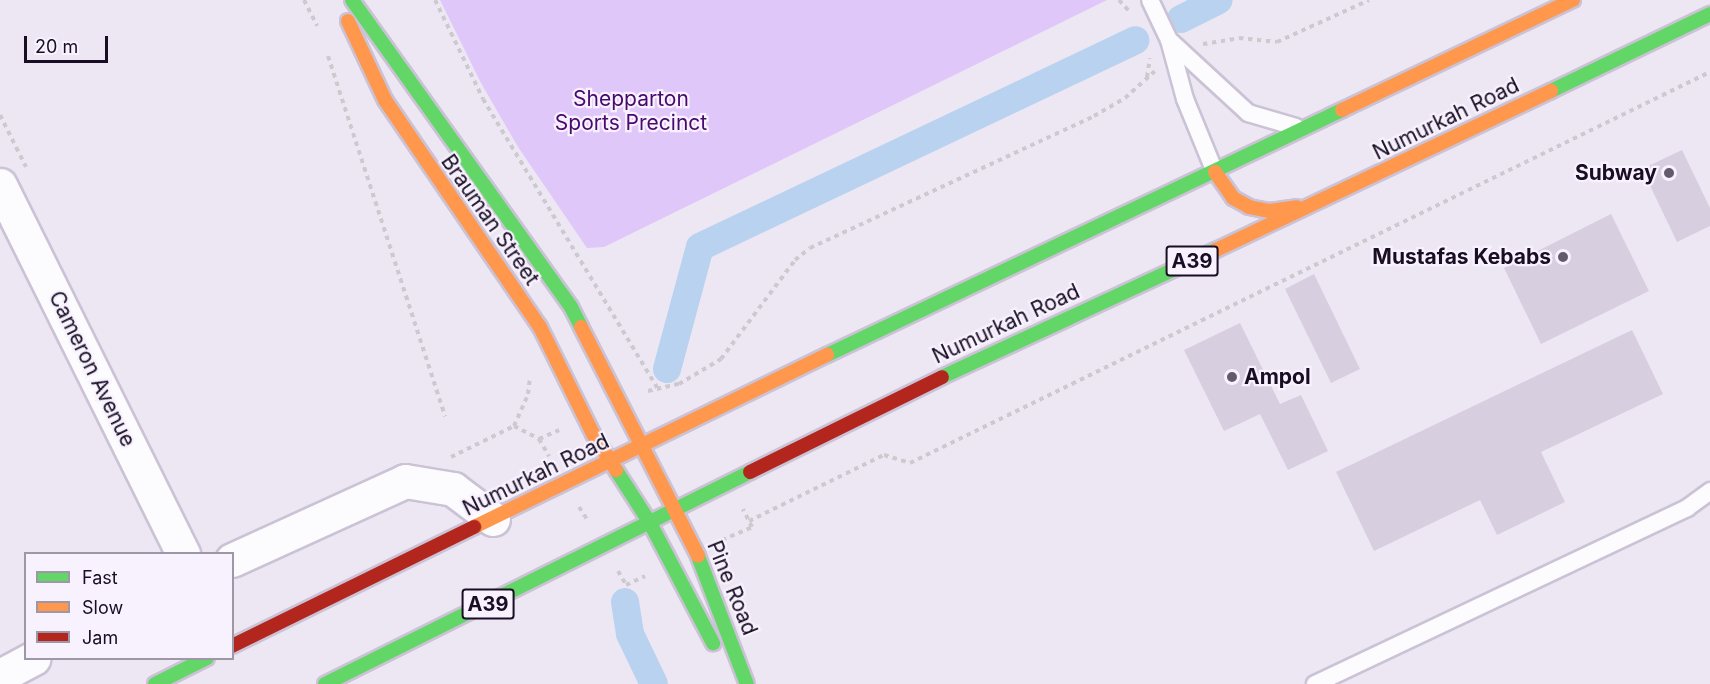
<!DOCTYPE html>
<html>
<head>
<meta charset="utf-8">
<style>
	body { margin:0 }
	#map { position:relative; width:1710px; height:684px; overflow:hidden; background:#ede7f4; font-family:Inter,sans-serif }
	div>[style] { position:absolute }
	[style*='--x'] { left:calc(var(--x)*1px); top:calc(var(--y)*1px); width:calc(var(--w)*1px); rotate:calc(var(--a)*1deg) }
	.green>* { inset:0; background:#e0c7fa }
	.canal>* { height:28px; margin:-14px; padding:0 14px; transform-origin:14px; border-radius:14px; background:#b8d2ef }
	.building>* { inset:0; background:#d7cee0 }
	.path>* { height:4px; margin-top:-2px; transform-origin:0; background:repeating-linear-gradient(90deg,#ccc9cf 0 4.5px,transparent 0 9px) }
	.roads { filter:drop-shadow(2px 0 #cbc2d5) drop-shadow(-2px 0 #cbc2d5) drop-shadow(0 2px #cbc2d5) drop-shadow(0 -2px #cbc2d5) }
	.lane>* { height:16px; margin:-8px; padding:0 8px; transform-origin:8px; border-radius:8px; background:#fcfbfd }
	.street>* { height:33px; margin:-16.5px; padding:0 16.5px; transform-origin:16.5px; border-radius:16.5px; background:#fcfbfd }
	.fast>* { height:14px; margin:-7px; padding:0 7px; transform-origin:7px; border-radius:7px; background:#63d668 }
	.slow>* { height:14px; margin:-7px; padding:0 7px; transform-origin:7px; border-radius:7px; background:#ff974d }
	.jam>* { height:14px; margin:-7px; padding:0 7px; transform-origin:7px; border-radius:7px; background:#b3261e }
	.dots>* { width:16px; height:16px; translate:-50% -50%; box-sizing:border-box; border:3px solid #f7f2fe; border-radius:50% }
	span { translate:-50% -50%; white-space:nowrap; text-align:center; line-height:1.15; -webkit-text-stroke:4.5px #f7f2fe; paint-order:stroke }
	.shield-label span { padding:2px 4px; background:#f7f2fe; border:2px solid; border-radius:4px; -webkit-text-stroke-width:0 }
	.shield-label { font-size:20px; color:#190e24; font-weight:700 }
	.park-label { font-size:21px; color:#49096f }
	.street-label { font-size:21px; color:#190e24 }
	.poi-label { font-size:21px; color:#190e24; font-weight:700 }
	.right { translate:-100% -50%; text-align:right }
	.left { translate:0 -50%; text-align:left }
	.legend { position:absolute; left:24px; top:552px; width:210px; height:108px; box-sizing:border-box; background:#f7f2fe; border:2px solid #9e97a7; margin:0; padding:8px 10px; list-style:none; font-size:18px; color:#190e24 }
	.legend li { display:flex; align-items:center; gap:12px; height:30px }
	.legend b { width:30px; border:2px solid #9e97a7 }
	.scale { position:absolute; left:24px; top:36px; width:84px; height:27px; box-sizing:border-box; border:3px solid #190e24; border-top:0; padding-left:8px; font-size:18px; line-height:21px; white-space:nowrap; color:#190e24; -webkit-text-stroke:4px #f7f2fe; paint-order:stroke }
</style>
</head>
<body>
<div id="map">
	<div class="green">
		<div style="clip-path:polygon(440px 0,1107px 0,604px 247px,587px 248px,518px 147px,481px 83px)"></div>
	</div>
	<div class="canal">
		<div style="--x:1181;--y:19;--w:42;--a:-26.6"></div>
		<div style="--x:667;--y:369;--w:126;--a:-74.9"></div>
		<div style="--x:700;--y:247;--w:482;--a:-25.4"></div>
		<div style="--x:625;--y:602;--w:32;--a:81"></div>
		<div style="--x:630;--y:634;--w:55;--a:64.4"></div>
	</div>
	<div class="building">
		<div style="clip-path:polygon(1682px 150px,1710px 208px,1710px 226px,1677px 242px,1642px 169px)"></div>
		<div style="clip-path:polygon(1611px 214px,1649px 291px,1541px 344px,1504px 268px)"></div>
		<div style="clip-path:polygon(1314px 274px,1360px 369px,1331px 383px,1285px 289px)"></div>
		<div style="clip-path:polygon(1240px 323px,1280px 404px,1301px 395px,1328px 451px,1288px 470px,1260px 414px,1224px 431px,1184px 350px)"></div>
		<div style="clip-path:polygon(1632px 330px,1663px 394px,1541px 452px,1565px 502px,1497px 535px,1480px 500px,1374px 551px,1336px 472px)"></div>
	</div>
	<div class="path">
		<div style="--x:304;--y:0;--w:29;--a:63"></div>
		<div style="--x:435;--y:0;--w:110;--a:64.1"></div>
		<div style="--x:483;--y:99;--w:339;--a:58.9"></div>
		<div style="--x:1119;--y:0;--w:15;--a:48"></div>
		<div style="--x:1203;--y:44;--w:36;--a:-9"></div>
		<div style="--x:1239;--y:38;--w:38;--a:6"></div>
		<div style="--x:1277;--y:42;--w:101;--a:-24.5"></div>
		<div style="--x:328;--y:56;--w:379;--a:72"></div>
		<div style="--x:1147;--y:77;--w:19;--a:-81"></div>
		<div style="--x:0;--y:115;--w:58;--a:63.4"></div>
		<div style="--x:648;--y:391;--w:32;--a:-13"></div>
		<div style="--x:679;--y:384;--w:49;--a:-30.8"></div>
		<div style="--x:721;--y:359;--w:124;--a:-53.2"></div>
		<div style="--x:795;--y:260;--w:19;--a:-39"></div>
		<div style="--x:810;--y:248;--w:313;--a:-24.9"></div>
		<div style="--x:1094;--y:116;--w:36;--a:-30"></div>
		<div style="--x:1125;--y:98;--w:40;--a:-42"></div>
		<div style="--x:514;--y:426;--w:28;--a:27"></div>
		<div style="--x:539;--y:439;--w:22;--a:-24"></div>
		<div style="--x:539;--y:439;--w:20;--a:60"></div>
		<div style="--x:451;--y:457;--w:70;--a:-26.2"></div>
		<div style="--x:514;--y:426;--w:35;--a:-66"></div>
		<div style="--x:528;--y:394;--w:16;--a:-83"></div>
		<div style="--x:579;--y:507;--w:17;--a:57"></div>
		<div style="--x:749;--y:521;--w:150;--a:-26.1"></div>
		<div style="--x:884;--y:455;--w:27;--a:17"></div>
		<div style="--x:910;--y:463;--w:890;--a:-26.05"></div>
		<div style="--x:722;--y:540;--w:33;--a:-23"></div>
		<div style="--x:752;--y:527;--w:20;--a:-117"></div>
		<div style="--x:618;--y:571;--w:16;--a:60"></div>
		<div style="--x:626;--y:585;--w:21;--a:-25"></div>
	</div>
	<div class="roads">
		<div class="lane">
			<div style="--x:1150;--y:0;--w:44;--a:64.6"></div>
			<div style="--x:1169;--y:40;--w:61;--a:74.8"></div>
			<div style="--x:1185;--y:99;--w:79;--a:67.7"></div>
			<div style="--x:1169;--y:40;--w:108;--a:42.7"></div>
			<div style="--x:1248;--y:113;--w:50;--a:16.3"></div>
			<div style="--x:1315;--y:684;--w:412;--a:-25.3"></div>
			<div style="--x:1687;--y:508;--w:29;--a:-36"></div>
		</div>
		<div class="street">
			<div style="--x:0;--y:185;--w:412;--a:63.6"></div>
			<div style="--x:232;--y:560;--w:190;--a:-24.5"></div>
			<div style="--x:405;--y:481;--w:49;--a:9.5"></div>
			<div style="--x:453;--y:489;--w:50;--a:36.9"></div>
			<div style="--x:0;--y:676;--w:38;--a:-28"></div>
		</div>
		<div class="fast">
			<div style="--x:352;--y:0;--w:377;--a:54.5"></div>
			<div style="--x:571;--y:307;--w:22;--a:63"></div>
			<div style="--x:1551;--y:91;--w:177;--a:-25.8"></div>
			<div style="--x:827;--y:355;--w:570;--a:-25.44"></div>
			<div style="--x:942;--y:377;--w:302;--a:-24.9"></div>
			<div style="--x:616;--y:470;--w:63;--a:57.3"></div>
			<div style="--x:650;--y:523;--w:136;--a:62.3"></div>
			<div style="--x:698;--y:556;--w:137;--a:69.1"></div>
			<div style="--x:155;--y:684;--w:58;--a:-26.6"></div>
			<div style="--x:325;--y:684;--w:475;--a:-26.5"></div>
		</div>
		<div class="slow">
			<div style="--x:348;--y:21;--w:87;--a:64.9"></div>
			<div style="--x:385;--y:100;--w:275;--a:55.7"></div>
			<div style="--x:540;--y:327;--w:119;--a:63.6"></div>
			<div style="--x:593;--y:434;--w:43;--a:57.4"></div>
			<div style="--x:1342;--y:110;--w:256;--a:-25.5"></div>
			<div style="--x:1215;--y:172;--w:32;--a:55"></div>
			<div style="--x:1233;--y:198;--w:18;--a:29"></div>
			<div style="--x:1249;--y:207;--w:21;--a:11"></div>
			<div style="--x:1270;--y:211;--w:27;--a:-8"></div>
			<div style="--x:1216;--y:250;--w:371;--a:-25.4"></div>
			<div style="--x:581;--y:327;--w:257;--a:62.9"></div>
			<div style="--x:474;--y:527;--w:393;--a:-26"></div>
		</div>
		<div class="jam">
			<div style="--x:750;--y:472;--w:214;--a:-26.3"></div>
			<div style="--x:232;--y:646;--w:270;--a:-26.2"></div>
		</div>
	</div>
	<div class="dots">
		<div style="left:1669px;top:173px;background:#635a6d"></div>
		<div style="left:1563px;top:257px;background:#635a6d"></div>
		<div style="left:1232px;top:377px;background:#635a6d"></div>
	</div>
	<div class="shield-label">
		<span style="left:1192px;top:261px">A39</span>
		<span style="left:488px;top:604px">A39</span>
	</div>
	<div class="park-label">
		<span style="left:631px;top:111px">Shepparton<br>Sports Precinct</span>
	</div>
	<div class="street-label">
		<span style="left:1446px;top:119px;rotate:-26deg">Numurkah Road</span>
		<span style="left:490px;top:220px;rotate:55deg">Brauman Street</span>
		<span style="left:1006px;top:324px;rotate:-25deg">Numurkah Road</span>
		<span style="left:92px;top:369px;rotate:64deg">Cameron Avenue</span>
		<span style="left:536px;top:475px;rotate:-26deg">Numurkah Road</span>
		<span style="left:732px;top:588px;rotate:68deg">Pine Road</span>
	</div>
	<div class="poi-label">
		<span class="right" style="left:1657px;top:173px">Subway</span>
		<span class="right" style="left:1551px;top:257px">Mustafas Kebabs</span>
		<span class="left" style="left:1244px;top:377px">Ampol</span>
	</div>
	<ul class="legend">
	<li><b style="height:8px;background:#63d668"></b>Fast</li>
	<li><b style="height:8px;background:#ff974d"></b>Slow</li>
	<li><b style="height:8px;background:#b3261e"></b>Jam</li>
	</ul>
	<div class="scale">20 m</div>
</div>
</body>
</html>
